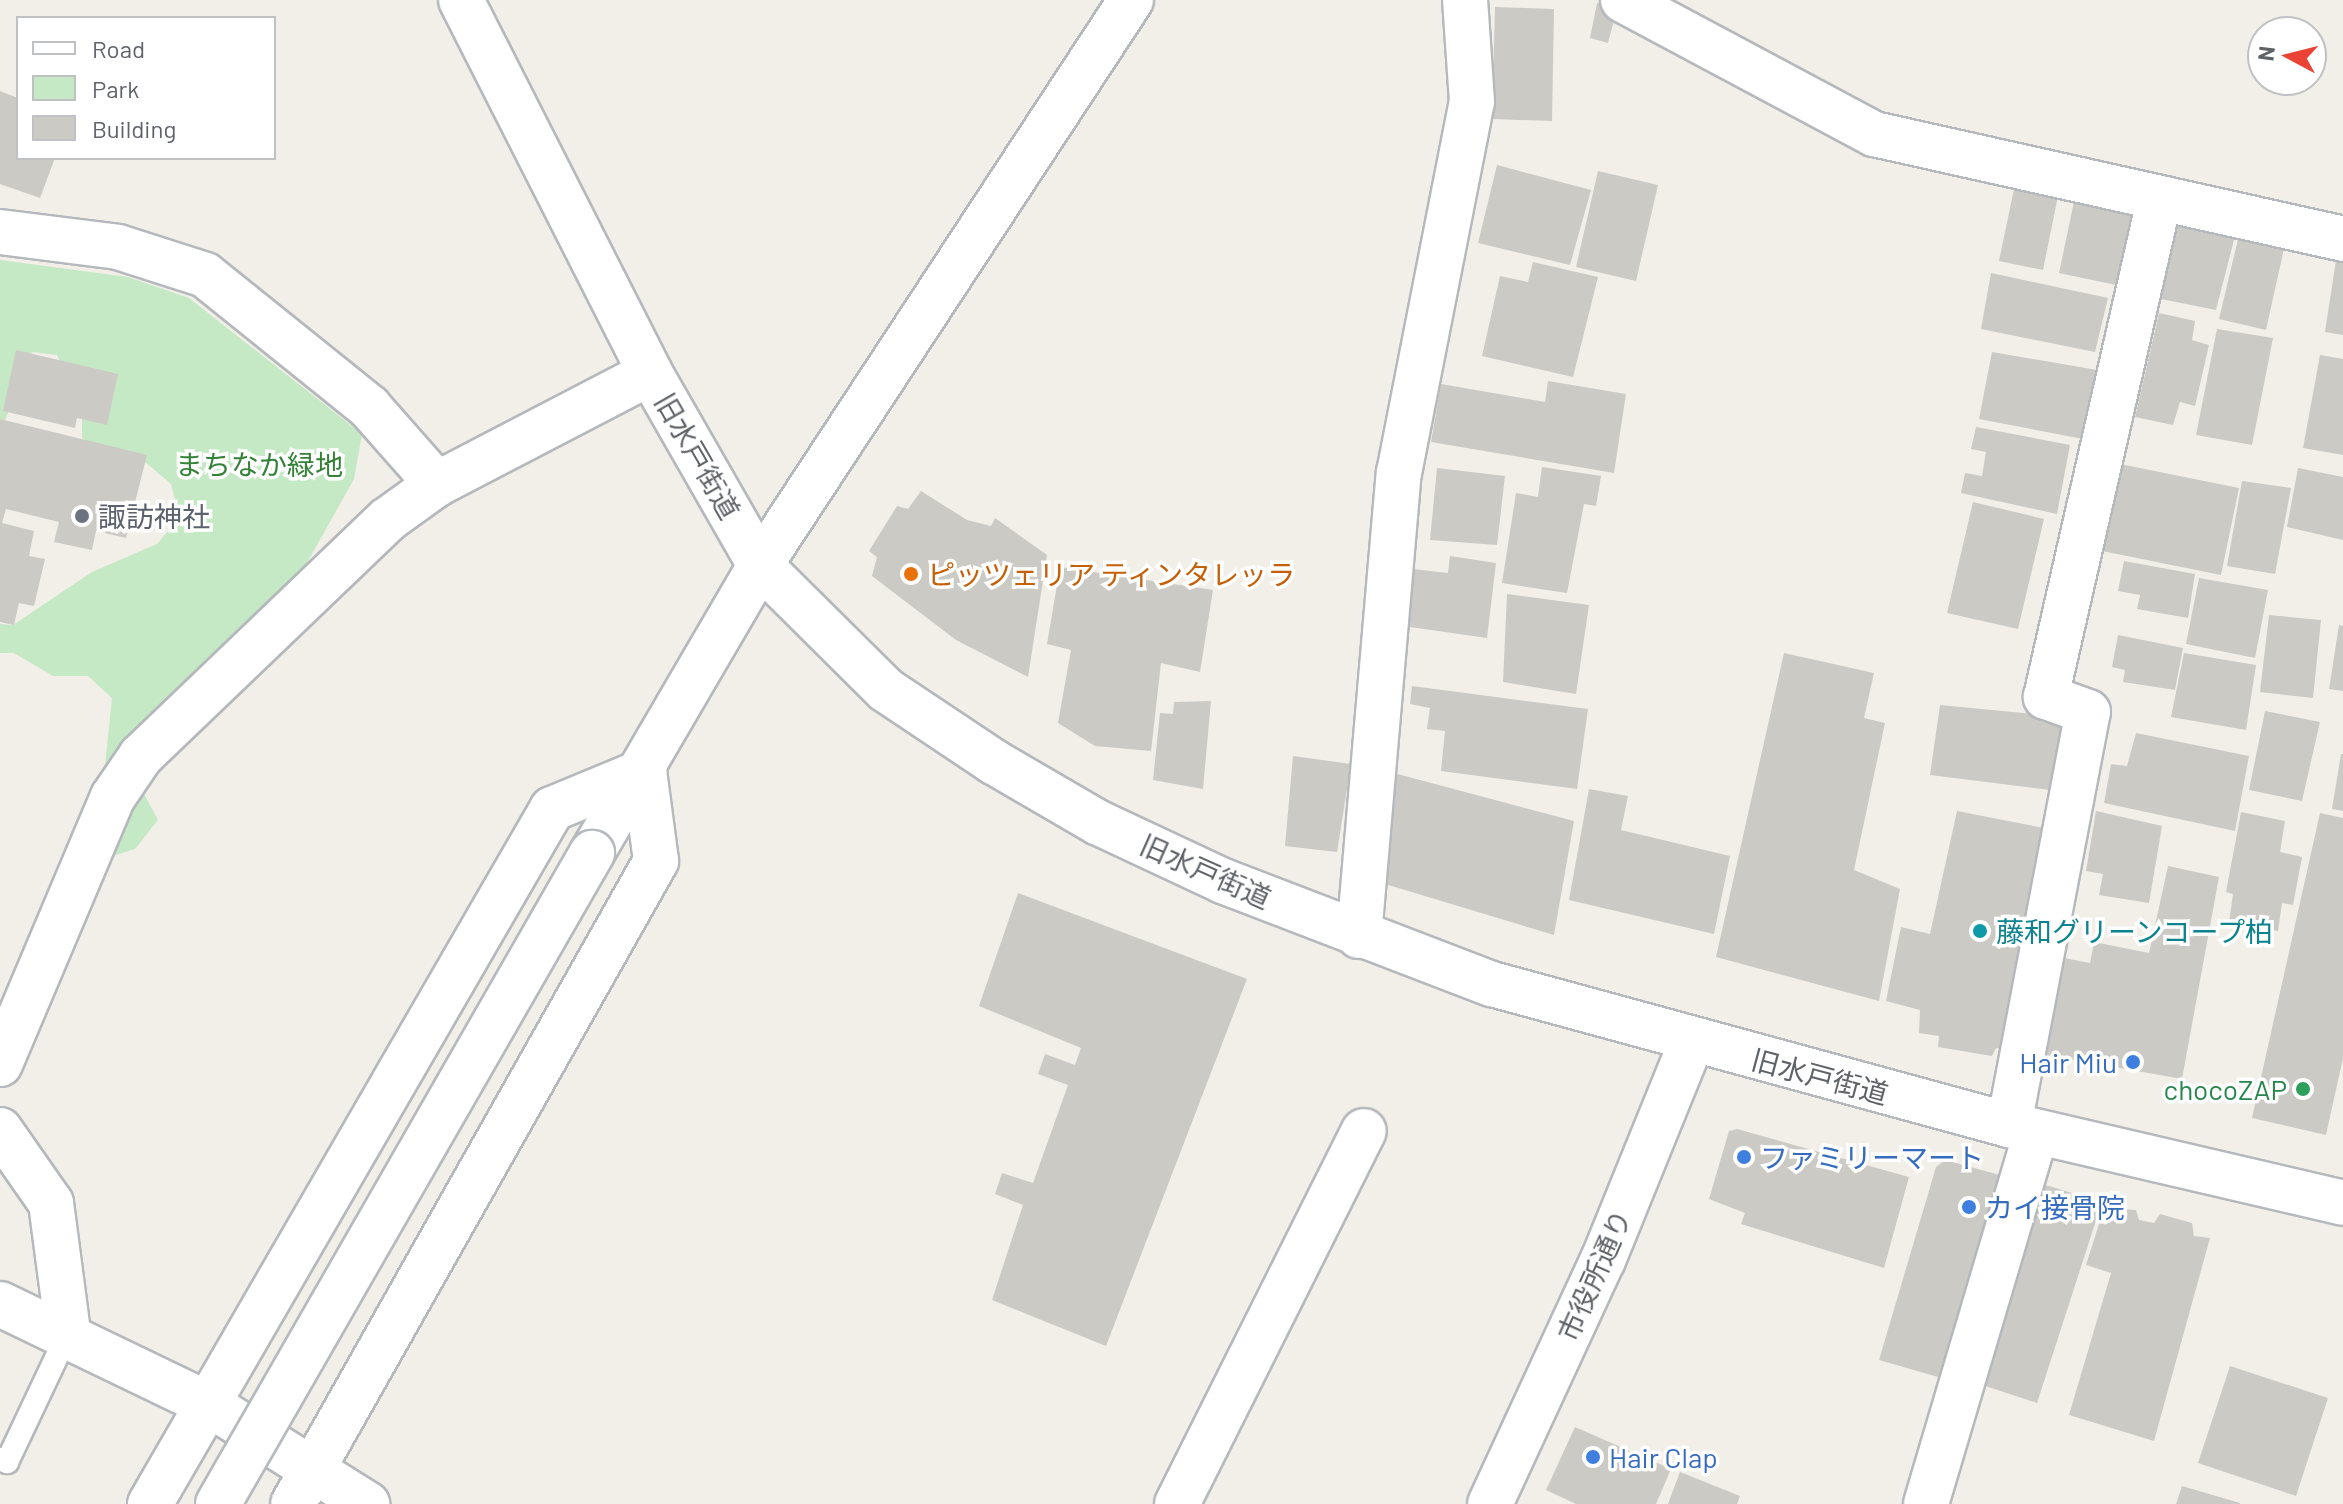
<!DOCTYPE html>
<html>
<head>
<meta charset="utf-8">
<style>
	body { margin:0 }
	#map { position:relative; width:2343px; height:1504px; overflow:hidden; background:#f1efe8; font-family:Barlow,"Noto Sans JP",sans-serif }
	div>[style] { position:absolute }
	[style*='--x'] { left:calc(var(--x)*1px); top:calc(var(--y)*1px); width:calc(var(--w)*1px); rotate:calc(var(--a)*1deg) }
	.green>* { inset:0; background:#c5e8c5 }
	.building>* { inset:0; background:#cccac5 }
	.roads { filter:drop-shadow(2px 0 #b5b8bc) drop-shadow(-2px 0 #b5b8bc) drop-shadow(0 2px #b5b8bc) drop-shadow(0 -2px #b5b8bc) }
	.lane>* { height:22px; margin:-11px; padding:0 11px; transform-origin:11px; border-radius:11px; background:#fff }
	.street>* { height:44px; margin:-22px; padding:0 22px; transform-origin:22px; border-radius:22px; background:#fff }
	.secondary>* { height:44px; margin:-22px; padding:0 22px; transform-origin:22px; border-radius:22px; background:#fff }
	.bridges { filter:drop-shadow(2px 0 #b6babf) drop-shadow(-2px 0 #b6babf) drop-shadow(0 2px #b6babf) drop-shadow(0 -2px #b6babf) }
	.secondary-bridge>* { height:44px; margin:-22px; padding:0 22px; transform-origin:22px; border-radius:22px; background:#fff }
	.dots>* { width:22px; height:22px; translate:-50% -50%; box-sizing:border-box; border:4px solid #fff; border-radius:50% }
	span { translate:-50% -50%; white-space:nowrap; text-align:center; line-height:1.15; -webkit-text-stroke:7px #fff; paint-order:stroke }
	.street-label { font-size:28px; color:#5f6368 }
	.park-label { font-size:28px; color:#348238 }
	.worship-label { font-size:28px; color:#5b616d }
	.left { translate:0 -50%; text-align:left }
	.food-label { font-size:28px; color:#c56008 }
	.culture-label { font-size:28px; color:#0d838f }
	.shop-label { font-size:28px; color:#366cbe }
	.right { translate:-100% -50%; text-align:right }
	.leisure-label { font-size:28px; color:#27864d }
	.legend { position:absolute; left:16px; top:16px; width:260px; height:144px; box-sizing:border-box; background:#fff; border:2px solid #bfc1c3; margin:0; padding:10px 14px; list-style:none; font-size:24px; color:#5f6368 }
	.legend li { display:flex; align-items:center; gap:16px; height:40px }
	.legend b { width:40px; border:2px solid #bfc1c3 }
	.north { position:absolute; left:2247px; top:16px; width:80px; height:80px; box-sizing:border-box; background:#fff; border:2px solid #bfc1c3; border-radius:50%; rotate:277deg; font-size:22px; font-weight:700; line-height:32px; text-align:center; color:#5f6368 }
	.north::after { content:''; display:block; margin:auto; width:28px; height:36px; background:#ea4335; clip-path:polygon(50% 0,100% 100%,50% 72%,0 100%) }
</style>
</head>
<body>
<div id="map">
	<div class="green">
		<div style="clip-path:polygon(0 260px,128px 277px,189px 298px,362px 434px,354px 479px,293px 588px,150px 736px,143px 792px,158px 820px,135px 849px,109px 857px,103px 785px,112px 698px,88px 676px,53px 676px,14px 653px,0 653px,0 624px,13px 625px,92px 572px,157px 544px,180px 517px,171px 484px,144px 461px,113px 457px,82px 438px,82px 410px,57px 355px,32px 352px,0 433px)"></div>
	</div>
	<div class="building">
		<div style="clip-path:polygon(1597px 3px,1617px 9px,1608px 43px,1590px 38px)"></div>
		<div style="clip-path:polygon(1495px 7px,1554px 9px,1552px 121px,1492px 119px)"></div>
		<div style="clip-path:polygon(0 91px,18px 98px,18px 158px,55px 158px,40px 198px,0 184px)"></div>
		<div style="clip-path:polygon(1497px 165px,1591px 190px,1570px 265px,1478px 243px)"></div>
		<div style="clip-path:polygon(1598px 171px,1658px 185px,1636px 281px,1576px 267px)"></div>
		<div style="clip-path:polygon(2014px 189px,2058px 196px,2043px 270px,1999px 261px)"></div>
		<div style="clip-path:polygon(2075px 197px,2134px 210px,2116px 285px,2059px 273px)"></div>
		<div style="clip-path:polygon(2179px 222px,2235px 236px,2216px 310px,2161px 299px)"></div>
		<div style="clip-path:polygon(2239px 235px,2285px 244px,2266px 330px,2219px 319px)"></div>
		<div style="clip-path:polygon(2336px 260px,2343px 261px,2343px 335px,2325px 332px)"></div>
		<div style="clip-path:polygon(1533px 262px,1598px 277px,1573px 377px,1482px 356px,1500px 276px,1528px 282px)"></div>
		<div style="clip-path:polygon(1991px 273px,2108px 298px,2095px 352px,1981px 329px)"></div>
		<div style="clip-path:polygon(2159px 313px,2195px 321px,2192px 340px,2209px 345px,2195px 406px,2180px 402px,2173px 425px,2135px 417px)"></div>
		<div style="clip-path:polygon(2217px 329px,2273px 338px,2252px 445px,2196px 435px)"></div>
		<div style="clip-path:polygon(16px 350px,118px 374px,107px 425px,77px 418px,75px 428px,3px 411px)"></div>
		<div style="clip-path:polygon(1992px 352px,2097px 370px,2083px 439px,1979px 419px)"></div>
		<div style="clip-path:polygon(2320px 355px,2343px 359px,2343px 455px,2303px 448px)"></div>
		<div style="clip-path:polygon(1548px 381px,1626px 394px,1614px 473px,1431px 442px,1441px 384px,1545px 402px)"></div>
		<div style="clip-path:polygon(0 419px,147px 455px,126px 538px,96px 531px,92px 550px,54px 542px,59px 522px,6px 509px,2px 523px,34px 531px,29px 556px,45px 559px,34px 606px,19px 603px,14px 625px,0 622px)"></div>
		<div style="clip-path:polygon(1976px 427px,2070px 445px,2057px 514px,1961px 493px,1965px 473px,1982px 476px,1986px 452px,1971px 449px)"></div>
		<div style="clip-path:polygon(2120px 464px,2239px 488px,2221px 575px,2102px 551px)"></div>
		<div style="clip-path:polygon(1542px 467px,1601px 476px,1596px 506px,1584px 504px,1567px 593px,1502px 583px,1516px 493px,1538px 497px)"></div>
		<div style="clip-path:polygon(1437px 468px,1505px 476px,1497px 545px,1430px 540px)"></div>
		<div style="clip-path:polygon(2298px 468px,2343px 477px,2343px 540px,2287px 527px)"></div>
		<div style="clip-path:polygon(2242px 481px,2291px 488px,2275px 574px,2227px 566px)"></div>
		<div style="clip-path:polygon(921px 491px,967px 520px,991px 526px,995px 518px,1047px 555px,1028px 677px,956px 640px,872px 576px,877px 557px,869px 551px,897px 506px,908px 509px)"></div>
		<div style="clip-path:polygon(1973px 502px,2044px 519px,2018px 629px,1947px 613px)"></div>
		<div style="clip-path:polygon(1450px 556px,1496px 563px,1487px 638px,1403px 626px,1413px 569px,1448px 573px)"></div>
		<div style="clip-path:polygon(2124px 561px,2195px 574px,2188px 618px,2137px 609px,2140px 595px,2118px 591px)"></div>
		<div style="clip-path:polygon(1060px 567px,1213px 590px,1200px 672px,1161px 663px,1151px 751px,1095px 746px,1058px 723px,1071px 650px,1047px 644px)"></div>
		<div style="clip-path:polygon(2199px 578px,2268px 590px,2255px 658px,2186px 644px)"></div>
		<div style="clip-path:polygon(1507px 594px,1589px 605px,1576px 694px,1503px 682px)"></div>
		<div style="clip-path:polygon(2269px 615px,2321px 620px,2313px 698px,2260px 692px)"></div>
		<div style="clip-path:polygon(2339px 625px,2343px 626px,2343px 691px,2329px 689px)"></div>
		<div style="clip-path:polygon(2118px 635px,2183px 648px,2175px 690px,2123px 682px,2125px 670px,2112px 667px)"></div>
		<div style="clip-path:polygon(1784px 653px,1874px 673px,1864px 718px,1885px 723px,1854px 870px,1900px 889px,1879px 1001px,1716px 957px)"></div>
		<div style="clip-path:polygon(2184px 653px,2256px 665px,2246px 730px,2171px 717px)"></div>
		<div style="clip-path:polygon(1412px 686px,1588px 709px,1577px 789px,1441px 771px,1445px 731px,1427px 729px,1430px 708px,1410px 704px)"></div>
		<div style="clip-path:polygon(1211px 701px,1203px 789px,1153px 780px,1160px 713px,1173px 714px,1174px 702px)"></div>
		<div style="clip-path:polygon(1940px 705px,2066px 717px,2057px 791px,1930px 775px)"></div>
		<div style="clip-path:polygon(2265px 711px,2320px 722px,2302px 801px,2249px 790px)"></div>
		<div style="clip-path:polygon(2136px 733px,2249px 756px,2235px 831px,2104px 803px,2111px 764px,2127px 766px)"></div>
		<div style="clip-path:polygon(2341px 754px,2343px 754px,2343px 811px,2332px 809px)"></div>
		<div style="clip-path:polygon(1293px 756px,1351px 764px,1337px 852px,1285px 846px)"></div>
		<div style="clip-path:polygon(1390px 772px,1574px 821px,1554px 935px,1385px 884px)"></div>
		<div style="clip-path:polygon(1589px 789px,1628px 796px,1621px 830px,1730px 856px,1714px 934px,1569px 900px)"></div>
		<div style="clip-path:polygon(1957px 811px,2049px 829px,2008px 1050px,1996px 1048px,1992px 1056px,1938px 1047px,1939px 1036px,1919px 1033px,1920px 1010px,1886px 1001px,1901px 927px,1930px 934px)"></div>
		<div style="clip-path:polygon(2096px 811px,2162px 826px,2149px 903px,2099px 895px,2103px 874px,2086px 871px)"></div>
		<div style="clip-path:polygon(2241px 812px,2285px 821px,2280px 852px,2302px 857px,2293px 905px,2282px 903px,2278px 931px,2229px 923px,2233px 894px,2226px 892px)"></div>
		<div style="clip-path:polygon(2320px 813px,2343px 818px,2343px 1058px,2326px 1135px,2252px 1118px)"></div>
		<div style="clip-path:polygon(2168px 866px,2219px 877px,2182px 1079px,2047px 1055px,2064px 958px,2090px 963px,2094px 942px,2149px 953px)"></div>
		<div style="clip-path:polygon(1018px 893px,1247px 979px,1106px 1346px,992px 1300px,1023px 1205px,995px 1194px,1002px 1173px,1033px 1183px,1068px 1085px,1038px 1074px,1045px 1054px,1075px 1065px,1081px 1048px,979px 1006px)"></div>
		<div style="clip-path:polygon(1737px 1129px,1909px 1177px,1884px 1268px,1741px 1224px,1745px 1213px,1709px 1199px,1729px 1131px)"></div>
		<div style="clip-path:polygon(1945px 1160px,2007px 1177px,1945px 1379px,1879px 1360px,1936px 1167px)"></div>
		<div style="clip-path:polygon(2039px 1183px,2102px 1202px,2037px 1403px,1976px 1383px)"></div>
		<div style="clip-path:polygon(2104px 1208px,2136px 1210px,2139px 1220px,2154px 1223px,2160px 1214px,2192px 1223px,2194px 1236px,2210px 1238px,2154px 1441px,2069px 1415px,2111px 1273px,2086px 1265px)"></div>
		<div style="clip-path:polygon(2230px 1366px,2328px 1398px,2296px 1496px,2198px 1463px)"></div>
		<div style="clip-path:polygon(1575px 1427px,1671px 1469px,1656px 1504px,1576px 1504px,1546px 1490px)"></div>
		<div style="clip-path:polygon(1680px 1472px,1740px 1496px,1737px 1504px,1668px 1504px)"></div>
		<div style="clip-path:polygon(2182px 1486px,2240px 1503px,2240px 1504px,2176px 1504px)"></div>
	</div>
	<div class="roads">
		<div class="lane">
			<div style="--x:0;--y:1459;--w:8;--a:23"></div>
			<div style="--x:7;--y:1462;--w:143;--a:-64.7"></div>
		</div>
		<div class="street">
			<div style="--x:1623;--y:0;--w:285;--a:28.1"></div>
			<div style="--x:1874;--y:134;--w:481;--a:12.6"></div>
			<div style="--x:0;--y:232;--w:119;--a:7.2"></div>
			<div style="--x:118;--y:247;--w:91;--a:17.8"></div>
			<div style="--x:205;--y:275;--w:211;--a:38.8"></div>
			<div style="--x:369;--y:407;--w:103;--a:48.6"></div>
			<div style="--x:1359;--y:936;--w:465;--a:-85.1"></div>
			<div style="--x:1399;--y:473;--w:378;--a:-78.9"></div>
			<div style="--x:1472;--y:102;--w:102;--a:-93.9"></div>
			<div style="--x:0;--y:1064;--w:290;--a:-67.1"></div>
			<div style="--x:113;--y:797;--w:50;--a:-55.7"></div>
			<div style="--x:141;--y:756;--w:341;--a:-43.8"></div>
			<div style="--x:387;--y:520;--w:62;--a:-35.8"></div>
			<div style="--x:437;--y:484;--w:240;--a:-27.5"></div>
			<div style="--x:2009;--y:1125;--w:420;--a:-79.2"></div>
			<div style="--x:2088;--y:712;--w:45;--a:-160.3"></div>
			<div style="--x:2046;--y:697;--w:509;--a:-77.17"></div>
			<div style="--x:0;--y:1130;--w:89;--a:55.1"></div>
			<div style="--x:51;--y:1203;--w:131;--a:82.5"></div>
			<div style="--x:0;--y:1304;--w:233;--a:25.7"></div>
			<div style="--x:210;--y:1405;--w:186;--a:32.2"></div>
			<div style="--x:150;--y:1504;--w:803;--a:-59.95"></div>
			<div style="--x:552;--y:809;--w:100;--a:-22.4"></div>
			<div style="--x:644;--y:771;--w:91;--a:82.4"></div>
			<div style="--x:656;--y:861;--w:738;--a:119.45"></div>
			<div style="--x:1177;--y:1504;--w:417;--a:-63.4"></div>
			<div style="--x:1926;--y:1504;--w:388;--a:-73.5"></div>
		</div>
		<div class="secondary">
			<div style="--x:461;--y:0;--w:418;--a:63.1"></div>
			<div style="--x:650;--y:373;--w:221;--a:60.2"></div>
			<div style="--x:760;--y:565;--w:177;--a:44.8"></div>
			<div style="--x:886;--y:690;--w:130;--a:33.7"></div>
			<div style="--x:994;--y:762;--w:121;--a:30.2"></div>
			<div style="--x:1099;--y:823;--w:137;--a:25.1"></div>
			<div style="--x:1223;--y:881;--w:288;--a:21"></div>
			<div style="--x:1492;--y:984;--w:536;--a:15.26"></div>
			<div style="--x:2009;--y:1125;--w:343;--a:13.1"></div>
			<div style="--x:592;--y:853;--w:333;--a:-59.7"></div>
			<div style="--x:760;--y:565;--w:676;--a:-56.71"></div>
			<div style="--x:1490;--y:1504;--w:269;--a:-65.2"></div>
			<div style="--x:1603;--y:1260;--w:234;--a:-67.9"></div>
		</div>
	</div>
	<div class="bridges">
		<div class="secondary-bridge">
			<div style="--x:218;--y:1504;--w:751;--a:-60.12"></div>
		</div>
	</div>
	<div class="dots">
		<div style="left:82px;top:516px;background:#6b7280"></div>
		<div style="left:911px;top:574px;background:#e8710a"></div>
		<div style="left:1980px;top:931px;background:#0f9aa8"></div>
		<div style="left:2133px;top:1062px;background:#3f7fe0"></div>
		<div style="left:2303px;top:1089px;background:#2e9e5b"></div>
		<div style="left:1744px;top:1157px;background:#3f7fe0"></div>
		<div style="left:1969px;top:1207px;background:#3f7fe0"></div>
		<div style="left:1593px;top:1457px;background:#3f7fe0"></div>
	</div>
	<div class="street-label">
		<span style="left:698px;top:456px;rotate:60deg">旧水戸街道</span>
		<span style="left:1206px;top:871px;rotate:24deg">旧水戸街道</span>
		<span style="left:1820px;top:1076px;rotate:15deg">旧水戸街道</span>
		<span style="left:1594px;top:1275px;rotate:-66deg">市役所通り</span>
	</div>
	<div class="park-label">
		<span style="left:259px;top:464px">まちなか緑地</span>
	</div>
	<div class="worship-label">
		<span class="left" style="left:98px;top:516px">諏訪神社</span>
	</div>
	<div class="food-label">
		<span class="left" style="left:927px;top:574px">ピッツェリア ティンタレッラ</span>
	</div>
	<div class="culture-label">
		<span class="left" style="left:1996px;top:931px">藤和グリーンコープ柏</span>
	</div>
	<div class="shop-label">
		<span class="right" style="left:2117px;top:1062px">Hair Miu</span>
		<span class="left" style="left:1760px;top:1157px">ファミリーマート</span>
		<span class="left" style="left:1985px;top:1207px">カイ接骨院</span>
		<span class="left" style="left:1609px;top:1457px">Hair Clap</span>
	</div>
	<div class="leisure-label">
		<span class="right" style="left:2287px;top:1089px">chocoZAP</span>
	</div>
	<ul class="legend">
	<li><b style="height:10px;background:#fff"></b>Road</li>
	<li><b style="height:22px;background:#c5e8c5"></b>Park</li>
	<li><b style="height:22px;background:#cccac5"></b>Building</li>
	</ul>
	<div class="north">N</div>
</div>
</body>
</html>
